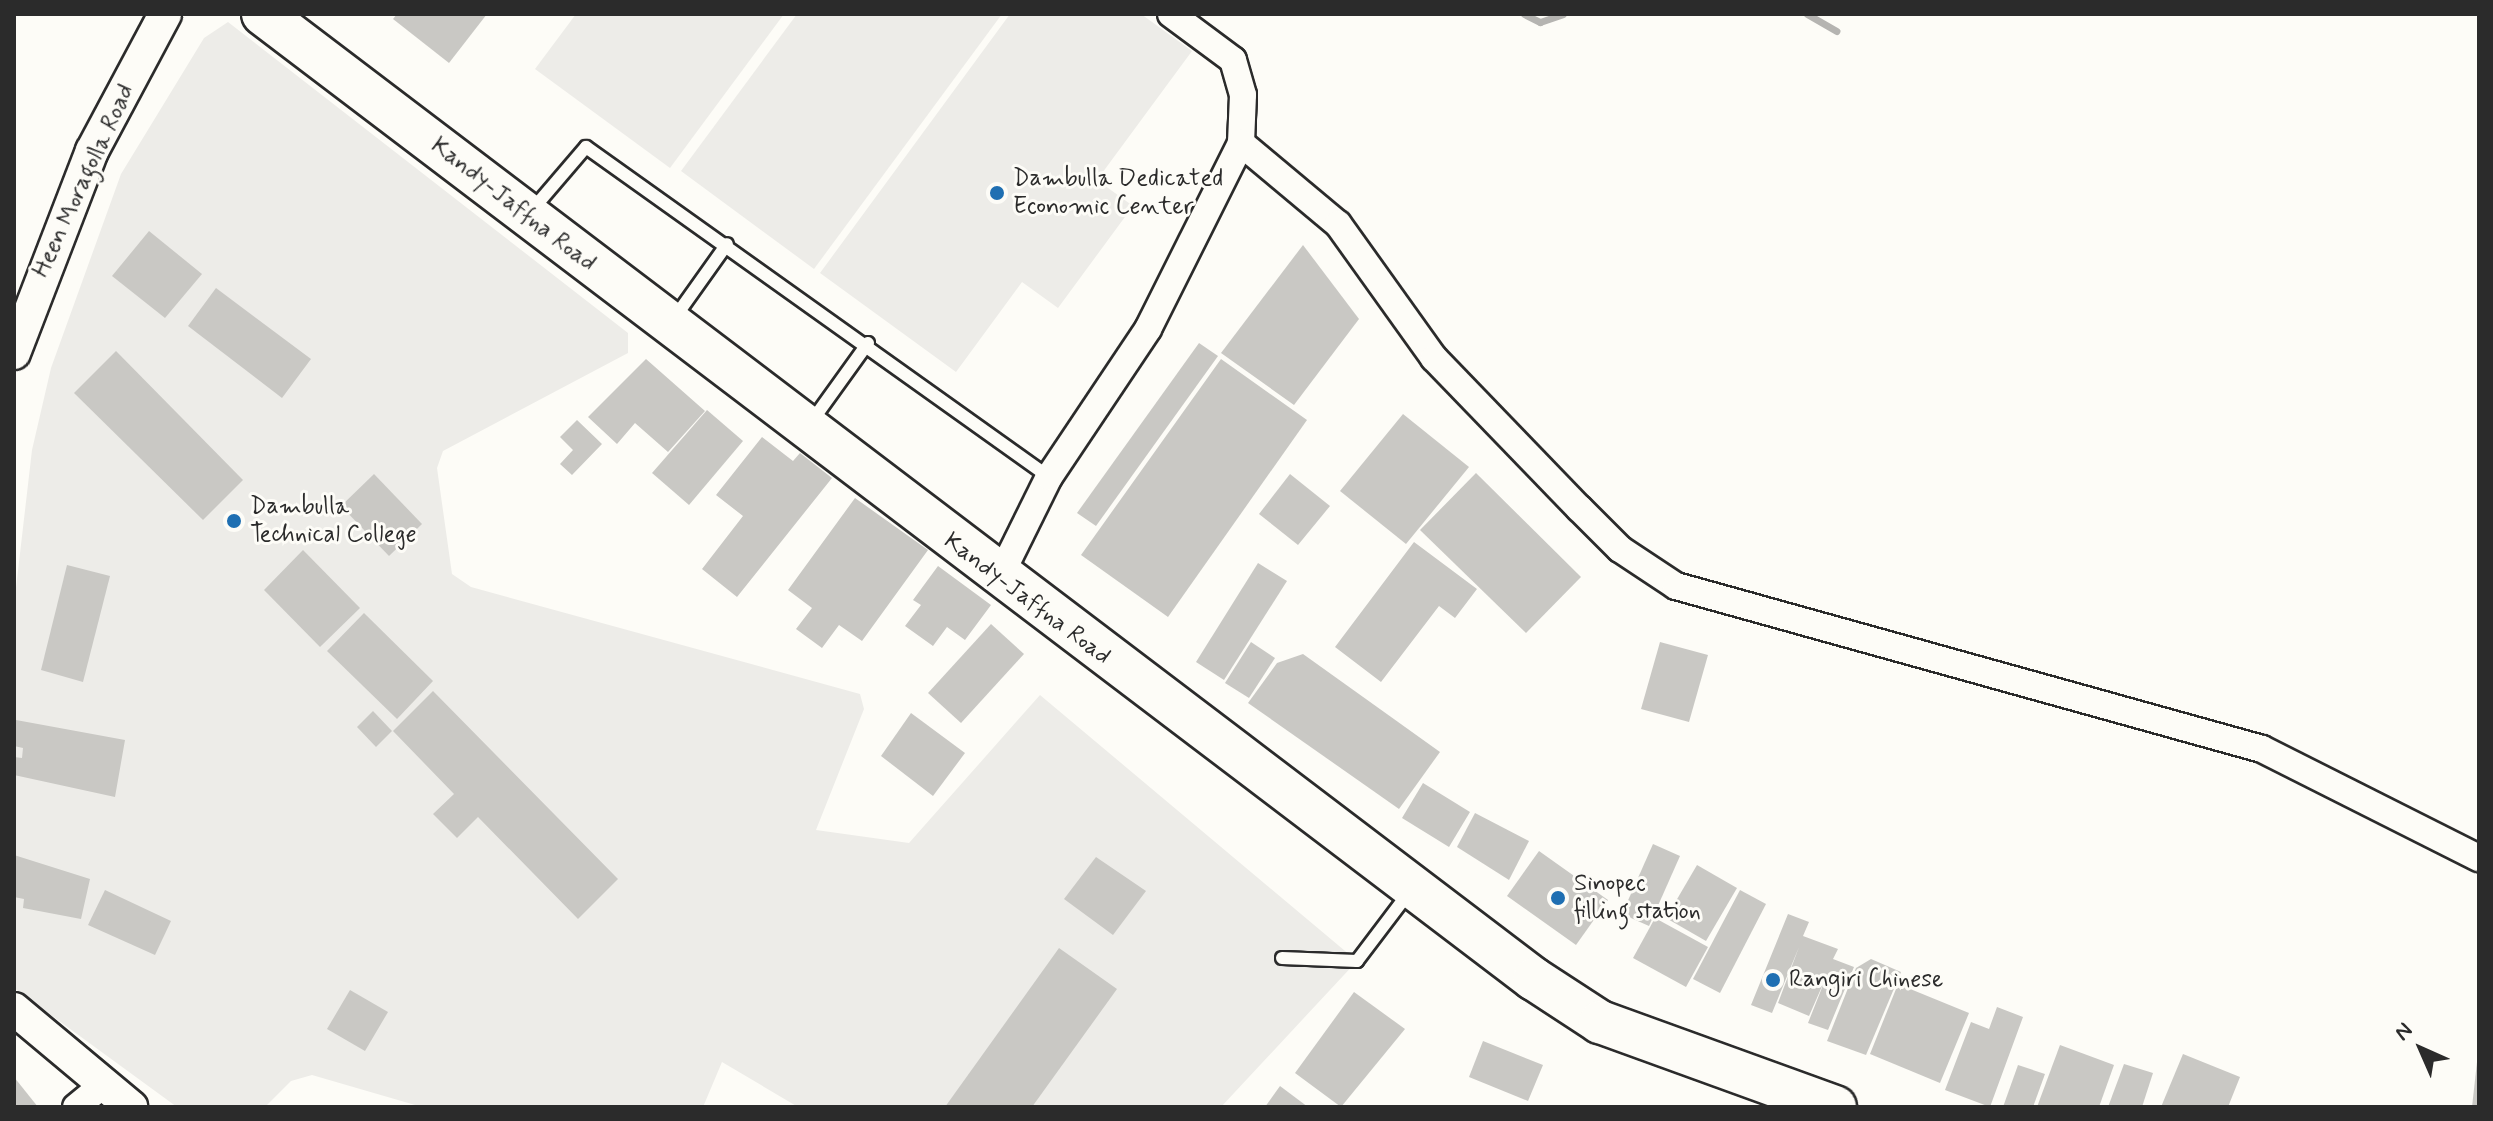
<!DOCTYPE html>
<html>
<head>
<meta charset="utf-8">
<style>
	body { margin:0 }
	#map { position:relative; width:2493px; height:1121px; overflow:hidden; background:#fdfcf7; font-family:Mynerve,sans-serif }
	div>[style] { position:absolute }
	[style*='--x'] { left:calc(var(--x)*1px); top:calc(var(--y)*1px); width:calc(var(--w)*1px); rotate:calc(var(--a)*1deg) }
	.built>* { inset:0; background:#edece8 }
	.stream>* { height:7px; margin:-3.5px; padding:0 3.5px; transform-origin:3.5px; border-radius:3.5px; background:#b5b4b1 }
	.building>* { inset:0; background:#c9c8c4 }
	.roads { filter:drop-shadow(2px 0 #2b2b2b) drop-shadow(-2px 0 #2b2b2b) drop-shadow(0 2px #2b2b2b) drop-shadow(0 -2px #2b2b2b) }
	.service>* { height:12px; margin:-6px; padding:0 6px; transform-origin:6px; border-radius:6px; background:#fdfcf7 }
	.minor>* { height:26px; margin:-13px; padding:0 13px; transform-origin:13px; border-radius:13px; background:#fdfcf7 }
	.tertiary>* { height:32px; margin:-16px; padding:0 16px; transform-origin:16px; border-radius:16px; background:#fdfcf7 }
	.trunk>* { height:42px; margin:-21px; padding:0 21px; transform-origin:21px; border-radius:21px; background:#fdfcf7 }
	.dots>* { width:22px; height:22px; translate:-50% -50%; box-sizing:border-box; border:4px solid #fdfcf7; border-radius:50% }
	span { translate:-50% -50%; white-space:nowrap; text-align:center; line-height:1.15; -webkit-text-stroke:6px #fdfcf7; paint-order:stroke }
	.poi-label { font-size:24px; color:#2b2b2b }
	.left { translate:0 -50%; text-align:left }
	.street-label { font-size:24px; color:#2b2b2b }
	.frame { position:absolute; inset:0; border:16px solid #2b2b2b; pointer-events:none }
	.north { position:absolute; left:2381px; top:1009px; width:80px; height:80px; -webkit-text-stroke:6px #fdfcf7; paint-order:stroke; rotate:315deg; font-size:22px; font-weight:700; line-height:32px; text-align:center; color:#2b2b2b }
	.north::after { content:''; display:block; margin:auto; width:28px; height:36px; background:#2b2b2b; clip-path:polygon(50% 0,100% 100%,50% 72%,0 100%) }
</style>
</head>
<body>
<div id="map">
	<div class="built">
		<div style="clip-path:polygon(576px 14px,784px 14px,670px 168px,535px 69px)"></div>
		<div style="clip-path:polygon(797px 14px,1002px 14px,814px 269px,681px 171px)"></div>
		<div style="clip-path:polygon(1010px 14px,1141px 14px,1192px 51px,1097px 180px,1133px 206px,1058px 308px,1022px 282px,956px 372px,820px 273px)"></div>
		<div style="clip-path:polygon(228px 22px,628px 333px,628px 353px,443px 451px,437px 468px,452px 574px,471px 587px,860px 694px,864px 709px,816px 830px,909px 843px,1040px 695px,1357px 961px,1221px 1107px,798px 1107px,722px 1062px,703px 1107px,422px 1107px,312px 1075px,291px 1081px,265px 1107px,177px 1107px,14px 988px,14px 605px,32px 450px,51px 368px,121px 174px,204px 38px)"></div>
	</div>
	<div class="stream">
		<div style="--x:1524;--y:14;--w:18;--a:27"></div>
		<div style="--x:1540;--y:22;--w:24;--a:-19"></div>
		<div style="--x:1807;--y:14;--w:34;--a:30"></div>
	</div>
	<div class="building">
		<div style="clip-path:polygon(397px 14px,487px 14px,449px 63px,393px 19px)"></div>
		<div style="clip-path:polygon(149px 231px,202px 274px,165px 318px,112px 276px)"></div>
		<div style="clip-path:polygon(1303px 245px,1359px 319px,1294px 405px,1221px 353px)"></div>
		<div style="clip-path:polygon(216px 288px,311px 359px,282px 398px,188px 326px)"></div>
		<div style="clip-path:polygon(1199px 343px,1218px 356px,1096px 526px,1077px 513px)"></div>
		<div style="clip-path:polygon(116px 351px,243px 480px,203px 520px,74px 393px)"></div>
		<div style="clip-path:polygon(646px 359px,705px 411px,668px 452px,635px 423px,617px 444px,588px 417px)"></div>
		<div style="clip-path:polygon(1221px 359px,1307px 420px,1168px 617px,1081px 555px)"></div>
		<div style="clip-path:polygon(707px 410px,743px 441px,689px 505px,652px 473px)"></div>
		<div style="clip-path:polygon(1403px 414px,1469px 467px,1406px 544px,1340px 491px)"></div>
		<div style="clip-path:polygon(577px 420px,602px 444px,572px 475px,560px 464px,573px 450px,560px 437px)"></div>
		<div style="clip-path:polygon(762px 437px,793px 461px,800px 453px,832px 478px,737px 597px,702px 569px,743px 516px,716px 495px)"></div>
		<div style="clip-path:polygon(1476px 473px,1581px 577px,1526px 633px,1420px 530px)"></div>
		<div style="clip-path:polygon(374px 474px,422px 524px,389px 556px,341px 506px)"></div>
		<div style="clip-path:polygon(1290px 474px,1330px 506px,1298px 545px,1259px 514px)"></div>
		<div style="clip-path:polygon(855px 498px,928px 550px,862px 641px,839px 625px,822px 648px,796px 629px,812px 608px,788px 590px)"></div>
		<div style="clip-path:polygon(1414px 542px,1477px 589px,1455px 618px,1439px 606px,1381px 682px,1335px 647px)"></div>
		<div style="clip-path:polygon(303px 550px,360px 608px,320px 647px,264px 590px)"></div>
		<div style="clip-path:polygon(1258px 563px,1287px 581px,1224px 680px,1196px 662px)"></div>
		<div style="clip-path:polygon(67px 565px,110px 576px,83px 682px,41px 670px)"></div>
		<div style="clip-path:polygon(938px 566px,991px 605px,965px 640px,947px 627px,933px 646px,905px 626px,921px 605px,913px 600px)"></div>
		<div style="clip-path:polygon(364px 613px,433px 681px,397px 719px,327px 651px)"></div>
		<div style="clip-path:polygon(991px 624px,1024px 654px,961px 723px,928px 693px)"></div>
		<div style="clip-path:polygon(1251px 642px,1275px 658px,1249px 698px,1225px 683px)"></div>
		<div style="clip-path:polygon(1660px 642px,1708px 655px,1689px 722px,1641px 709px)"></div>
		<div style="clip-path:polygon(1303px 654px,1440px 752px,1399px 809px,1248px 703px,1277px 663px)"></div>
		<div style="clip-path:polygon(433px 691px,618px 879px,578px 919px,478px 817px,457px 838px,433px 814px,454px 794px,393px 731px)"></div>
		<div style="clip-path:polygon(373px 711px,392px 731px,376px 747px,357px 727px)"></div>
		<div style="clip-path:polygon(911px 713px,965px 753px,933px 796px,881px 756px)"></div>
		<div style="clip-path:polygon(16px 720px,125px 740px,115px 797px,14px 775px,14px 757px,22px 758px,23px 748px,14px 746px)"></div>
		<div style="clip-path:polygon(1423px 783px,1470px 812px,1449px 847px,1402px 818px)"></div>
		<div style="clip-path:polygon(1475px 813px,1529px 841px,1509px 880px,1457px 847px)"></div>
		<div style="clip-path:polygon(1653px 844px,1680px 856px,1649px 926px,1622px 914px)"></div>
		<div style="clip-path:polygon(1539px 851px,1608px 900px,1576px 945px,1507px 896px)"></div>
		<div style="clip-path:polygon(14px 855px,90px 879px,81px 919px,23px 908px,24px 899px,14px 897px)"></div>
		<div style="clip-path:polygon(1096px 857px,1146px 891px,1113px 935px,1064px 899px)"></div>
		<div style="clip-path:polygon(1697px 865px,1737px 888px,1706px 941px,1666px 918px)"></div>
		<div style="clip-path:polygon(105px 890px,171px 921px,155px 955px,88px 925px)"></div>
		<div style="clip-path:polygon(1740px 890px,1766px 904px,1720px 993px,1693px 979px)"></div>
		<div style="clip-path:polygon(1788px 914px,1809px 922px,1803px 936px,1838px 949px,1833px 959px,1854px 967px,1828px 1030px,1808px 1023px,1827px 975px,1809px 1016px,1778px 1003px,1799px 947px,1772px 1013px,1751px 1005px)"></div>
		<div style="clip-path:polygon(1655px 918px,1708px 947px,1686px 987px,1633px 958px)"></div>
		<div style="clip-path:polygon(1059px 948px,1117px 989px,1032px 1107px,945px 1107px)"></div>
		<div style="clip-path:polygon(1871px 959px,1901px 972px,1866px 1055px,1827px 1041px,1856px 968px)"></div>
		<div style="clip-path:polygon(1898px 984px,1969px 1013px,1940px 1083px,1870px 1054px)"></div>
		<div style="clip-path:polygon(350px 990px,388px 1012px,365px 1051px,327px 1029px)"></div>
		<div style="clip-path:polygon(1354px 992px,1405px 1029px,1341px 1107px,1295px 1073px)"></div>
		<div style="clip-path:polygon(1997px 1007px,2023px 1017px,1990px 1107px,1945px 1090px,1971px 1022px,1989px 1029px)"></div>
		<div style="clip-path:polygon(1483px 1041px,1543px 1065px,1528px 1101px,1469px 1077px)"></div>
		<div style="clip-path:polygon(2060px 1045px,2114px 1065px,2099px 1107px,2037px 1107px)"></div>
		<div style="clip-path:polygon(2183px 1054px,2240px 1077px,2228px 1107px,2161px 1107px)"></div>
		<div style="clip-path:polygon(2477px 1062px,2479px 1107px,2472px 1107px)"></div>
		<div style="clip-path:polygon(2124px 1064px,2153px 1073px,2142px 1107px,2108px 1107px)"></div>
		<div style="clip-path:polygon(2018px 1065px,2045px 1074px,2033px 1107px,2003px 1107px)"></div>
		<div style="clip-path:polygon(14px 1077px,38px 1107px,14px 1107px)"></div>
		<div style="clip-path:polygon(1280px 1086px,1308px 1107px,1265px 1107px)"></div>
	</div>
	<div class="roads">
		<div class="service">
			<div style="--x:532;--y:210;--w:83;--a:-49.4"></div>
			<div style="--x:586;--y:147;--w:569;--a:35.48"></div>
			<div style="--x:673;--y:320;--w:93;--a:-54.6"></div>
			<div style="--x:812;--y:421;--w:96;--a:-54.3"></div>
			<div style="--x:1282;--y:958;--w:75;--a:2.3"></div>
			<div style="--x:1357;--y:961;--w:88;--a:-52.9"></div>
		</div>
		<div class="minor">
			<div style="--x:1171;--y:14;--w:77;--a:36.6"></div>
			<div style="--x:1233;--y:60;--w:36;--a:74"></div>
			<div style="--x:1243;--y:95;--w:48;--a:92.4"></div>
			<div style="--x:1241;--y:143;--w:126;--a:39.9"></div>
			<div style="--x:1338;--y:224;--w:165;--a:54.4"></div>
			<div style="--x:1434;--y:358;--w:209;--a:46"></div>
			<div style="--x:1579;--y:508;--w:58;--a:45"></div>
			<div style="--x:1620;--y:549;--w:67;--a:33.5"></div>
			<div style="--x:1676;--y:586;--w:608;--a:15.54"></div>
			<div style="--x:2262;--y:749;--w:243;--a:26.7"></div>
			<div style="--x:999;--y:578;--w:113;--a:-63.7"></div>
			<div style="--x:1049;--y:477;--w:178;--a:-56.2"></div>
			<div style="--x:1148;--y:329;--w:208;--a:-63.4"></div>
			<div style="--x:76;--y:1107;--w:35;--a:-39"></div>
		</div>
		<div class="tertiary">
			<div style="--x:14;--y:353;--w:217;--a:-68.9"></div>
			<div style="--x:92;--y:151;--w:155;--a:-61.9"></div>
			<div style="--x:14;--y:1009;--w:153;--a:39.9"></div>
		</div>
		<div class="trunk">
			<div style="--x:263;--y:14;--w:1596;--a:37.21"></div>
			<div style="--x:1534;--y:979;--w:79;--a:33.1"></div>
			<div style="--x:1600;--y:1022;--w:250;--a:19.9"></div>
		</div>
	</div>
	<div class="dots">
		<div style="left:997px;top:193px;background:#1f6fb2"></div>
		<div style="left:234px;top:521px;background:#1f6fb2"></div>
		<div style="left:1558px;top:898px;background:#1f6fb2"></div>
		<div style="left:1773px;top:980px;background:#1f6fb2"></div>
	</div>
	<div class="poi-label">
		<span class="left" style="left:1013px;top:193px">Dambulla Dedicated<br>Economic Center</span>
		<span class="left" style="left:250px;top:521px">Dambulla<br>Technical College</span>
		<span class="left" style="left:1574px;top:898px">Sinopec<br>filling station</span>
		<span class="left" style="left:1789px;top:980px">Rangiri Chinese</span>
	</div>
	<div class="street-label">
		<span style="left:84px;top:181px;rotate:-65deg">Heen Moragolla Road</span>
		<span style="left:513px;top:205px;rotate:38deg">Kandy-Jaffna Road</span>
		<span style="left:1027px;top:599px;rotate:37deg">Kandy-Jaffna Road</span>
	</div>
	<div class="frame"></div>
	<div class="north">N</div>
</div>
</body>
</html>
